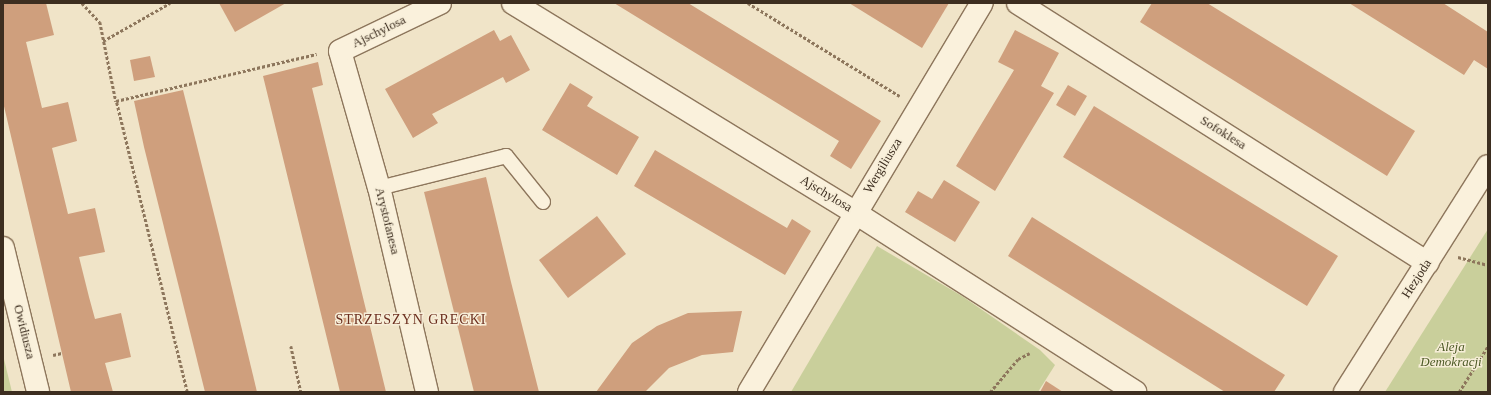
<!DOCTYPE html>
<html>
<head>
<meta charset="utf-8">
<style>
	body { margin:0 }
	#map { position:relative; width:1491px; height:395px; overflow:hidden; background:#f0e4c8; font-family:"Times New Roman",serif }
	div>[style] { position:absolute }
	[style*='--x'] { left:calc(var(--x)*1px); top:calc(var(--y)*1px); width:calc(var(--w)*1px); rotate:calc(var(--a)*1deg) }
	.green>* { inset:0; background:#c9cf9b }
	.building>* { inset:0; background:#cf9f7d }
	.path>* { height:2.5px; margin-top:-1.25px; transform-origin:0; background:repeating-linear-gradient(90deg,#8d765c 0 3px,transparent 0 5px) }
	.roads { filter:drop-shadow(1px 0 #8d765c) drop-shadow(-1px 0 #8d765c) drop-shadow(0 1px #8d765c) drop-shadow(0 -1px #8d765c) }
	.service>* { height:14px; margin:-7px; padding:0 7px; transform-origin:7px; border-radius:7px; background:#faf1dc }
	.minor>* { height:22px; margin:-11px; padding:0 11px; transform-origin:11px; border-radius:11px; background:#faf1dc }
	span { translate:-50% -50%; white-space:nowrap; text-align:center; line-height:1.15; -webkit-text-stroke:3px #f7eed8; paint-order:stroke }
	.street-label { font-size:13px; color:#3d2e20 }
	.park-label { font-size:13px; color:#4d5a26; font-style:italic }
	.neighbourhood-label { font-size:14px; color:#6b2e1e; letter-spacing:1px }
	.frame { position:absolute; inset:0; border:4px solid #3d2e20; pointer-events:none }
</style>
</head>
<body>
<div id="map">
	<div class="green">
		<div style="clip-path:polygon(1488px 229px,1488px 392px,1385px 392px)"></div>
		<div style="clip-path:polygon(877px 246px,962px 296px,1040px 350px,1055px 365px,1038px 392px,791px 392px)"></div>
		<div style="clip-path:polygon(3px 355px,12px 392px,3px 392px)"></div>
	</div>
	<div class="building">
		<div style="clip-path:polygon(3px 3px,46px 3px,54px 35px,26px 42px,42px 108px,68px 102px,77px 141px,52px 148px,68px 214px,95px 208px,105px 252px,79px 257px,89px 297px,95px 319px,121px 313px,131px 357px,105px 363px,113px 392px,71px 392px,3px 102px)"></div>
		<div style="clip-path:polygon(219px 3px,286px 3px,235px 32px)"></div>
		<div style="clip-path:polygon(614px 3px,688px 3px,881px 121px,851px 169px,830px 156px,839px 141px)"></div>
		<div style="clip-path:polygon(849px 3px,949px 3px,922px 48px)"></div>
		<div style="clip-path:polygon(1152px 3px,1207px 3px,1415px 131px,1387px 176px,1140px 22px)"></div>
		<div style="clip-path:polygon(1349px 3px,1443px 3px,1488px 32px,1488px 69px,1474px 60px,1464px 75px)"></div>
		<div style="clip-path:polygon(494px 30px,500px 41px,511px 35px,530px 70px,506px 83px,503px 77px,432px 114px,438px 123px,413px 138px,385px 89px)"></div>
		<div style="clip-path:polygon(1015px 30px,1059px 53px,1041px 86px,1054px 93px,995px 191px,956px 166px,1014px 70px,998px 62px)"></div>
		<div style="clip-path:polygon(150px 56px,155px 77px,134px 81px,130px 60px)"></div>
		<div style="clip-path:polygon(318px 62px,323px 85px,312px 88px,386px 392px,340px 392px,263px 76px)"></div>
		<div style="clip-path:polygon(570px 83px,593px 97px,587px 106px,639px 137px,617px 175px,542px 130px)"></div>
		<div style="clip-path:polygon(1068px 85px,1087px 96px,1075px 116px,1056px 105px)"></div>
		<div style="clip-path:polygon(183px 90px,219px 234px,257px 392px,205px 392px,144px 147px,134px 101px)"></div>
		<div style="clip-path:polygon(1094px 106px,1338px 256px,1307px 306px,1063px 157px)"></div>
		<div style="clip-path:polygon(655px 150px,787px 228px,792px 219px,811px 231px,785px 275px,634px 186px)"></div>
		<div style="clip-path:polygon(486px 177px,511px 282px,539px 392px,474px 392px,424px 192px)"></div>
		<div style="clip-path:polygon(944px 180px,980px 202px,955px 242px,905px 212px,918px 191px,932px 199px)"></div>
		<div style="clip-path:polygon(597px 216px,626px 254px,568px 298px,539px 260px)"></div>
		<div style="clip-path:polygon(1032px 217px,1285px 375px,1274px 392px,1225px 392px,1008px 256px)"></div>
		<div style="clip-path:polygon(742px 311px,733px 352px,702px 355px,669px 368px,645px 392px,596px 392px,632px 343px,657px 326px,688px 313px)"></div>
		<div style="clip-path:polygon(1046px 381px,1063px 392px,1040px 392px)"></div>
	</div>
	<div class="path">
		<div style="--x:82;--y:3;--w:26;--a:47"></div>
		<div style="--x:100;--y:22;--w:81;--a:78.6"></div>
		<div style="--x:748;--y:3;--w:178;--a:31.5"></div>
		<div style="--x:103;--y:41;--w:77;--a:-29.6"></div>
		<div style="--x:1458;--y:257;--w:31;--a:15"></div>
		<div style="--x:291;--y:346;--w:47;--a:77.7"></div>
		<div style="--x:53;--y:355;--w:9;--a:-13"></div>
		<div style="--x:187;--y:392;--w:300;--a:-103.7"></div>
		<div style="--x:116;--y:101;--w:206;--a:-13.2"></div>
		<div style="--x:990;--y:392;--w:43;--a:-49.7"></div>
		<div style="--x:1018;--y:359;--w:13;--a:-27"></div>
		<div style="--x:1459;--y:392;--w:54;--a:-57.8"></div>
	</div>
	<div class="roads">
		<div class="service">
			<div style="--x:379;--y:188;--w:131;--a:-14.1"></div>
			<div style="--x:506;--y:156;--w:59;--a:51.2"></div>
		</div>
		<div class="minor">
			<div style="--x:513;--y:3;--w:400;--a:31.5"></div>
			<div style="--x:854;--y:212;--w:334;--a:32.6"></div>
			<div style="--x:1018;--y:3;--w:485;--a:32.4"></div>
			<div style="--x:3;--y:248;--w:148;--a:76.3"></div>
			<div style="--x:427;--y:392;--w:210;--a:-103.2"></div>
			<div style="--x:379;--y:188;--w:142;--a:-105.9"></div>
			<div style="--x:340;--y:51;--w:111;--a:-25.6"></div>
			<div style="--x:749;--y:392;--w:453;--a:-59.1"></div>
			<div style="--x:1345;--y:392;--w:267;--a:-57.7"></div>
		</div>
	</div>
	<div class="street-label">
		<span style="left:379px;top:32px;rotate:-26deg">Ajschylosa</span>
		<span style="left:1223px;top:133px;rotate:32deg">Sofoklesa</span>
		<span style="left:883px;top:166px;rotate:-59deg">Wergiliusza</span>
		<span style="left:826px;top:194px;rotate:31deg">Ajschylosa</span>
		<span style="left:387px;top:221px;rotate:76deg">Arystofanesa</span>
		<span style="left:1417px;top:279px;rotate:-57deg">Hezjoda</span>
		<span style="left:24px;top:332px;rotate:76deg">Owidiusza</span>
	</div>
	<div class="park-label">
		<span style="left:1451px;top:355px">Aleja<br>Demokracji</span>
	</div>
	<div class="neighbourhood-label">
		<span style="left:411px;top:320px">STRZESZYN GRECKI</span>
	</div>
	<div class="frame"></div>
</div>
</body>
</html>
